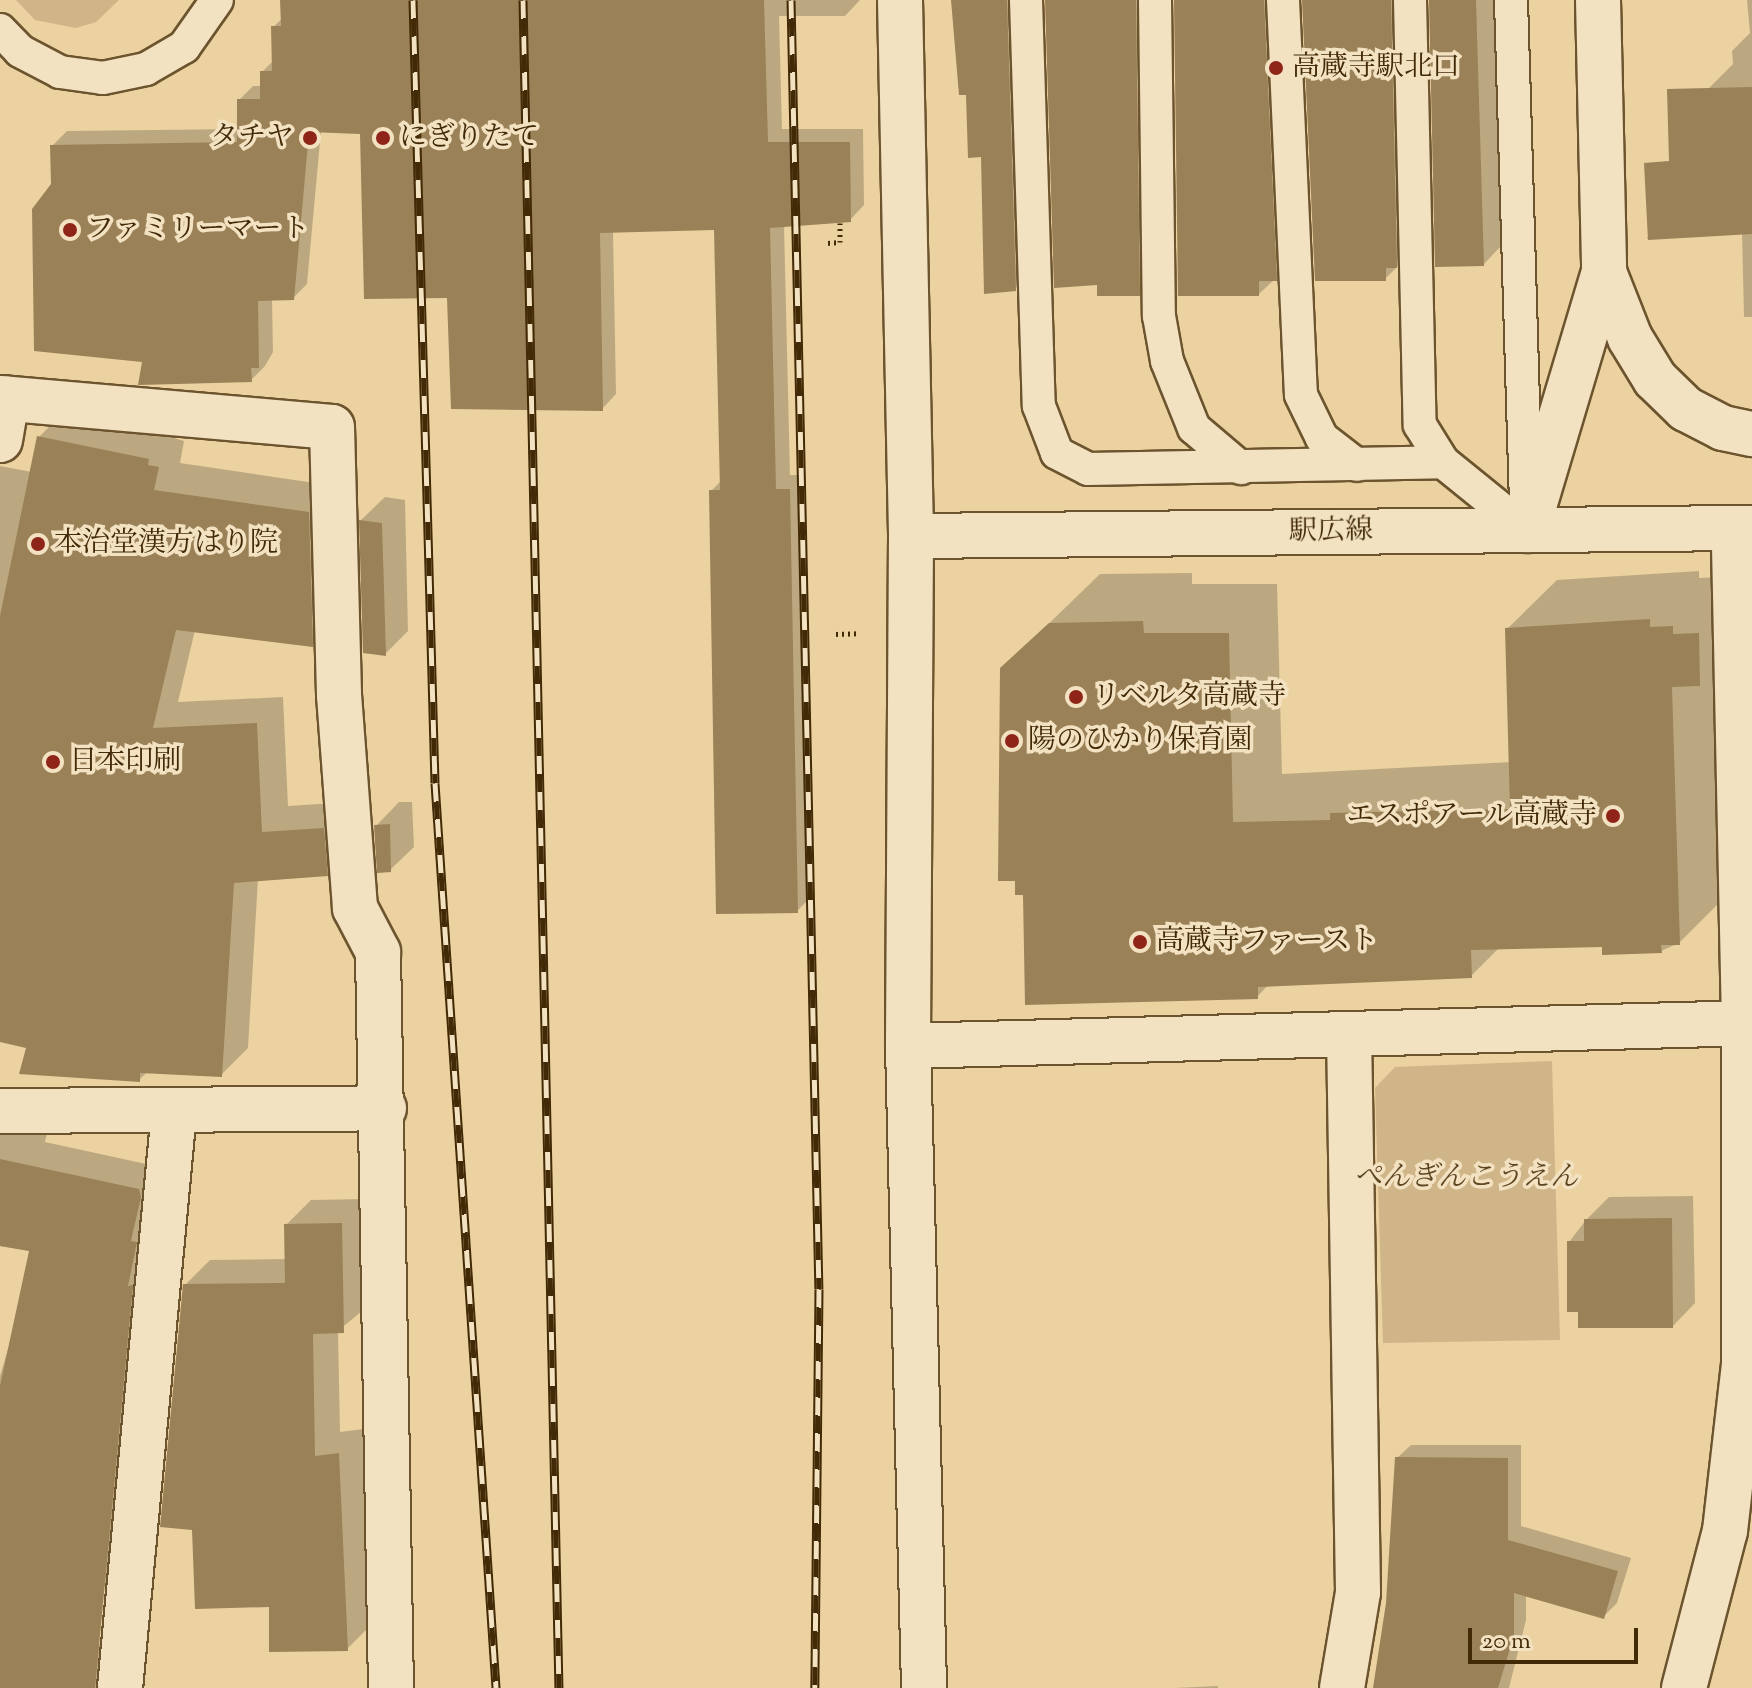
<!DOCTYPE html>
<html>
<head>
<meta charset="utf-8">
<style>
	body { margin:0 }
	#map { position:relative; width:1752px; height:1688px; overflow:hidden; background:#ecd2a1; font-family:"Sorts Mill Goudy","Noto Serif JP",serif }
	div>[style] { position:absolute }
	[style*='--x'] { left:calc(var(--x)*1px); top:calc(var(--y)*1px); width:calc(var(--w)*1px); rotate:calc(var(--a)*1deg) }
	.green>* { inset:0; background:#cfb587 }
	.shadow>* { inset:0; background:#0003 }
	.building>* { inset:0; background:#9a8157 }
	.path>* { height:5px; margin-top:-2.5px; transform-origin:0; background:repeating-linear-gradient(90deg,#422a07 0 2px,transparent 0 6px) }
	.roads { filter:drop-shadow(2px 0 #6c542e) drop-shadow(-2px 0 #6c542e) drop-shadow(0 2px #6c542e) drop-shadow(0 -2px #6c542e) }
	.lane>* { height:32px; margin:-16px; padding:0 16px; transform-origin:16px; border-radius:16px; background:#f3e2c2 }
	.street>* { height:44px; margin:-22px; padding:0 22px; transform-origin:22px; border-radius:22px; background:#f3e2c2 }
	.secondary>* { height:44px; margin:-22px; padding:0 22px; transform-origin:22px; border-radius:22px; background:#f3e2c2 }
	.rail>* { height:9px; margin-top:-4.5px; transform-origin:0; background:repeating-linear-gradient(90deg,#f3e2c2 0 18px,#422a07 0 36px); box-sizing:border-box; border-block:2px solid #422a07 }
	.dots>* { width:22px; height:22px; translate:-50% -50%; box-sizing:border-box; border:4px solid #f3e2c2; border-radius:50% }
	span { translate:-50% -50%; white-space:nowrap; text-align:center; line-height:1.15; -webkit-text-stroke:7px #f3e2c2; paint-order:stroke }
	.poi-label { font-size:28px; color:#422a07 }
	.left { translate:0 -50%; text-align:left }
	.right { translate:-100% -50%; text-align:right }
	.street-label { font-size:28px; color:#422a07 }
	.park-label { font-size:28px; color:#5e4621; font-style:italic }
	.scale { position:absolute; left:1468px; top:1628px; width:170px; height:36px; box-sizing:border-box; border:4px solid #422a07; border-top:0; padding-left:10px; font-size:24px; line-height:28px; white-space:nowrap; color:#422a07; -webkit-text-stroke:6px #f3e2c2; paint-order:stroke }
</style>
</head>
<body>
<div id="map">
	<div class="green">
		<div style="clip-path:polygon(16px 0,119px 0,96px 22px,76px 28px,35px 20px)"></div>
		<div style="clip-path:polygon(1552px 1061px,1560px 1340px,1383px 1343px,1375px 1088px,1395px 1067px)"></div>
	</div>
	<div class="shadow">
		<div style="clip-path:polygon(282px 0,860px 0,845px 16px,779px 16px,782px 129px,863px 129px,864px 205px,850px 220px,784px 225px,790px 475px,804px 475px,812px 896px,797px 911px,711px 491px,722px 480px,716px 228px,613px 230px,616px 394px,602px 409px,449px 296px,362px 132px,321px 131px,307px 284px,293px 298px,272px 299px,273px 352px,265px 366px,251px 380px,145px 360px,53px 185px,52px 146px,67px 131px,239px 129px,239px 100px,253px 86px,262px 86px,262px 72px,274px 60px,273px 27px,283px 18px)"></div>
		<div style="clip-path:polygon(954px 0,1025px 0,1033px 271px,1015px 289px,968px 93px)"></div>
		<div style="clip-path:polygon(1047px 0,1153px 0,1157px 276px,1139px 294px)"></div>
		<div style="clip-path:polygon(1176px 0,1282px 0,1294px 261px,1259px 294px)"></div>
		<div style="clip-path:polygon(1304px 0,1408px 0,1403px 261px,1385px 279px)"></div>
		<div style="clip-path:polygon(1431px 0,1494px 0,1501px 246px,1484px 264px)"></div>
		<div style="clip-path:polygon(1747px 0,1752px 0,1752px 317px,1744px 317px,1742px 233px,1647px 239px,1708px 89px,1733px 64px,1732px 51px,1750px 33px)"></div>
		<div style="clip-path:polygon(66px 410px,175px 432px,174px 438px,184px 441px,180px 463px,335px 486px,339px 618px,312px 645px,195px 630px,178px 702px,283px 697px,288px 806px,350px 802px,354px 848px,327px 874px,258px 879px,248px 1048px,221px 1075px,148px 1071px,139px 1080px,0 1040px,0 466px,32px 472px,39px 437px)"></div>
		<div style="clip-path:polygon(385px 497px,405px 500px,408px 631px,385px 654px,361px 520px)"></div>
		<div style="clip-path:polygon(1699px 571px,1699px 578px,1722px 577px,1729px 893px,1679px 943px,1661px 951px,1604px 945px,1500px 947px,1471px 976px,1269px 984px,1257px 997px,1025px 893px,1002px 669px,1100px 574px,1192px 573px,1192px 584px,1277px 584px,1282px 774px,1511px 762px,1507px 629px,1557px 580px)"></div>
		<div style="clip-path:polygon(399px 802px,412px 802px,414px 847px,390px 870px,376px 826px)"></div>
		<div style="clip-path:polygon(0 1119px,50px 1119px,45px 1142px,160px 1167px,126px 1565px,103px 1588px,0 1567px,0 1376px,31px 1271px,31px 1251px,0 1246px)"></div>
		<div style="clip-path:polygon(1693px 1196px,1695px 1303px,1673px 1326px,1580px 1310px,1569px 1242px,1586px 1220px,1609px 1197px)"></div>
		<div style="clip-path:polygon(366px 1199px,368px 1306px,338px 1331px,340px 1432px,363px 1429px,372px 1624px,347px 1649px,271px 1605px,185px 1285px,210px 1260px,286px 1259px,286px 1225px,311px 1200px)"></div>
		<div style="clip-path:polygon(1411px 1445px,1521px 1445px,1521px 1526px,1631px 1558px,1617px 1603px,1603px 1617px,1526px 1595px,1526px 1620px,1509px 1688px,1375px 1688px,1388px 1603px,1397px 1458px)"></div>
		<div style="clip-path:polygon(0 1628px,118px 1647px,117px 1688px,0 1688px)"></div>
		<div style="clip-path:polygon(1218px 1686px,1218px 1688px,1174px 1688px)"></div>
	</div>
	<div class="building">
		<div style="clip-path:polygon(280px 0,764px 0,768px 142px,850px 142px,851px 222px,770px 228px,776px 489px,790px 489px,798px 913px,716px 914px,709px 490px,720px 490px,714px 230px,600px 233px,603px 411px,451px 409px,447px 298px,364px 299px,360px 134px,309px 132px,294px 300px,258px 301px,259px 368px,251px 368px,252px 382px,138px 385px,142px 362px,34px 351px,32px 209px,51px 184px,50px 145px,237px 142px,237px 99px,260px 99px,260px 71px,272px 71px,271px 26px,281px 26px)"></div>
		<div style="clip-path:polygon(951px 0,1007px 0,1016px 291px,984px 294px,981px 157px,968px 158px,966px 95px,959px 95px)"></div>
		<div style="clip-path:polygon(1045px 0,1136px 0,1140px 296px,1097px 296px,1097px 285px,1054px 288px)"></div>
		<div style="clip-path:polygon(1174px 0,1264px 0,1277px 281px,1259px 281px,1259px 296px,1178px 296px)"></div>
		<div style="clip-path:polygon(1302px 0,1391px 0,1397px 268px,1386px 268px,1386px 281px,1315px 281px)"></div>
		<div style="clip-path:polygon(1429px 0,1476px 0,1484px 266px,1435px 267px)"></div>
		<div style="clip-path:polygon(1752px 87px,1752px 234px,1648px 240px,1644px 163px,1669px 161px,1667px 89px)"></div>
		<div style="clip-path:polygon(37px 436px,149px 459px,148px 465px,159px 467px,154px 490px,309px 512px,313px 647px,176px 630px,153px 728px,257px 723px,262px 832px,324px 828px,328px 876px,234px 883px,222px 1077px,140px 1073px,140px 1082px,19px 1074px,26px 1048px,0 1042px,0 616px)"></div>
		<div style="clip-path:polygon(359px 520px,382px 523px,386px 656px,363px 653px)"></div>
		<div style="clip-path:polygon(1650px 619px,1650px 627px,1673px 626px,1673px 634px,1699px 633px,1700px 686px,1672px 687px,1680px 945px,1661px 945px,1662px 953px,1602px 955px,1602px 947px,1471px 950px,1472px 978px,1258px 987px,1258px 999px,1025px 1005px,1023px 895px,1015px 895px,1015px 881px,998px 881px,1000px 668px,1049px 623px,1143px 621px,1144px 633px,1229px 633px,1233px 822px,1330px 820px,1330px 813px,1510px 809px,1505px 628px)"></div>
		<div style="clip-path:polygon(390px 824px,391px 872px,377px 873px,374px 825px)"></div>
		<div style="clip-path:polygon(0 1159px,139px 1189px,141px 1197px,131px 1241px,137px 1242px,128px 1286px,133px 1285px,95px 1688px,0 1688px,0 1386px,29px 1251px,0 1246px)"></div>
		<div style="clip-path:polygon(1672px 1218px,1673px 1328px,1578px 1328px,1578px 1312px,1567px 1312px,1567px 1241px,1584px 1241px,1584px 1219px)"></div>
		<div style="clip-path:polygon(342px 1223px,344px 1333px,313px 1334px,315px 1456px,339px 1453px,348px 1651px,269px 1652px,269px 1607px,195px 1609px,192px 1530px,160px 1527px,183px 1284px,285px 1283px,284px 1224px)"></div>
		<div style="clip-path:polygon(1395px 1457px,1508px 1458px,1508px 1540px,1618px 1571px,1604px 1619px,1514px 1593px,1514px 1636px,1498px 1688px,1373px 1688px,1386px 1603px)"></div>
	</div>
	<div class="path">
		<div style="--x:828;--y:243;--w:12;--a:-5"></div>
		<div style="--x:840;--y:242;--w:19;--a:-90"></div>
		<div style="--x:836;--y:634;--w:23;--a:-2"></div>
	</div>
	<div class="roads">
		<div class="lane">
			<div style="--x:1026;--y:0;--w:406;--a:88.2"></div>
			<div style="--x:1039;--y:406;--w:50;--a:69"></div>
			<div style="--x:1057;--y:453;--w:35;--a:27"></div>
			<div style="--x:1088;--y:469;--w:355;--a:-1.1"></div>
			<div style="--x:1155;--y:0;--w:316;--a:89.3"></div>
			<div style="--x:1159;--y:316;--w:46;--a:79.9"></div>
			<div style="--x:1167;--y:361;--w:72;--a:68.1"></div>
			<div style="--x:1194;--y:428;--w:62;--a:40.4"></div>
			<div style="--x:1283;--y:0;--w:395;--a:87.4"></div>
			<div style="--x:1301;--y:395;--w:48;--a:64"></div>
			<div style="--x:1322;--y:438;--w:44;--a:37.6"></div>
			<div style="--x:1410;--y:0;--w:425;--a:88.7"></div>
			<div style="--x:1420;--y:425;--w:44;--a:58.1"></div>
			<div style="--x:1443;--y:462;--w:108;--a:39"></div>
			<div style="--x:1511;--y:0;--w:502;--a:88.29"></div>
			<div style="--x:0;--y:30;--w:29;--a:46"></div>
			<div style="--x:20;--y:51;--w:45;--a:27.7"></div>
			<div style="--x:60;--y:72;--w:43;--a:7.9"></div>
			<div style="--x:103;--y:78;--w:44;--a:-11.8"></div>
			<div style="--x:146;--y:69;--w:44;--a:-30.1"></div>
			<div style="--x:184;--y:47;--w:57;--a:-54.9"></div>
		</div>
		<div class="street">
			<div style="--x:0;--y:398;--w:333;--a:5"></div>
			<div style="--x:332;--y:427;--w:268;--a:88.5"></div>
			<div style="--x:339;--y:695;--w:214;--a:85.7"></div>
			<div style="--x:355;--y:908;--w:50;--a:62.4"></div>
			<div style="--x:378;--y:952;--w:736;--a:88.99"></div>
			<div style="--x:0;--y:440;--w:42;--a:-80.3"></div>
			<div style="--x:908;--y:1046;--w:844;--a:-1.56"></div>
			<div style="--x:0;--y:1111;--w:384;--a:-0.4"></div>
			<div style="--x:120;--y:1688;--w:580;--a:-84.65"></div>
			<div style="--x:1342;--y:1688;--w:97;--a:-80.5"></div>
			<div style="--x:1358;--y:1592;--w:558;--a:-90.92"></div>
			<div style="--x:1684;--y:1688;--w:162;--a:-75.4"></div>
			<div style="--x:1725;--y:1531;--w:169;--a:-83.5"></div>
			<div style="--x:1744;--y:1363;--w:340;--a:-90"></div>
			<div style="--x:1744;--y:1023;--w:494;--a:-91.2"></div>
		</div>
		<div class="secondary">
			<div style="--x:900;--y:0;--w:536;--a:88.82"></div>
			<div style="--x:911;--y:536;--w:510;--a:90.34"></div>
			<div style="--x:908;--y:1046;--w:642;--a:88.57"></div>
			<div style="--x:1598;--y:0;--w:272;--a:88.7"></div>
			<div style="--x:1604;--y:272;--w:71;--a:68.5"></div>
			<div style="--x:1630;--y:338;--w:48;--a:58.6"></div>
			<div style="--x:1655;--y:379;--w:43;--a:44.1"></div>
			<div style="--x:1686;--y:409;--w:42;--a:27.2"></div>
			<div style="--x:1723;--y:428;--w:30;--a:12"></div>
			<div style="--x:1527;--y:530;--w:269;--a:-73.4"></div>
			<div style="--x:911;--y:536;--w:841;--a:-0.55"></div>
		</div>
	</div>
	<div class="rail">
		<div style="--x:413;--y:0;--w:783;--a:88.39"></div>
		<div style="--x:435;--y:783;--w:907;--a:86.14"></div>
		<div style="--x:523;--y:0;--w:1688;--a:88.78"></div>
		<div style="--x:791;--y:0;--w:1289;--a:88.76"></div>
		<div style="--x:819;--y:1289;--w:399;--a:90.6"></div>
	</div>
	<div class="dots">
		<div style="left:1276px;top:68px;background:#8f2418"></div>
		<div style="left:310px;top:138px;background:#8f2418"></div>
		<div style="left:383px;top:138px;background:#8f2418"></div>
		<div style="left:70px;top:230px;background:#8f2418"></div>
		<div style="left:38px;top:544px;background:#8f2418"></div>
		<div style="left:1076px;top:697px;background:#8f2418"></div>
		<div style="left:1012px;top:741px;background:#8f2418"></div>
		<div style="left:53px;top:762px;background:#8f2418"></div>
		<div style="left:1613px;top:816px;background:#8f2418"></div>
		<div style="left:1140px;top:942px;background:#8f2418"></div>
	</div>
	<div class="poi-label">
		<span class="left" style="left:1292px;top:68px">高蔵寺駅北口</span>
		<span class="right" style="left:294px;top:138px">タチヤ</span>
		<span class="left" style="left:399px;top:138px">にぎりたて</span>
		<span class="left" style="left:86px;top:230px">ファミリーマート</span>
		<span class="left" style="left:54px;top:544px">本治堂漢方はり院</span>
		<span class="left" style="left:1092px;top:697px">リベルタ高蔵寺</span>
		<span class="left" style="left:1028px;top:741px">陽のひかり保育園</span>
		<span class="left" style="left:69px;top:762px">日本印刷</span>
		<span class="right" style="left:1597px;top:816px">エスポアール高蔵寺</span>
		<span class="left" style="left:1156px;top:942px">高蔵寺ファースト</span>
	</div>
	<div class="street-label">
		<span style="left:1331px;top:532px;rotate:-1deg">駅広線</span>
	</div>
	<div class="park-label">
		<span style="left:1466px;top:1178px">ぺんぎんこうえん</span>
	</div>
	<div class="scale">20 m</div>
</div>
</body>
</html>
